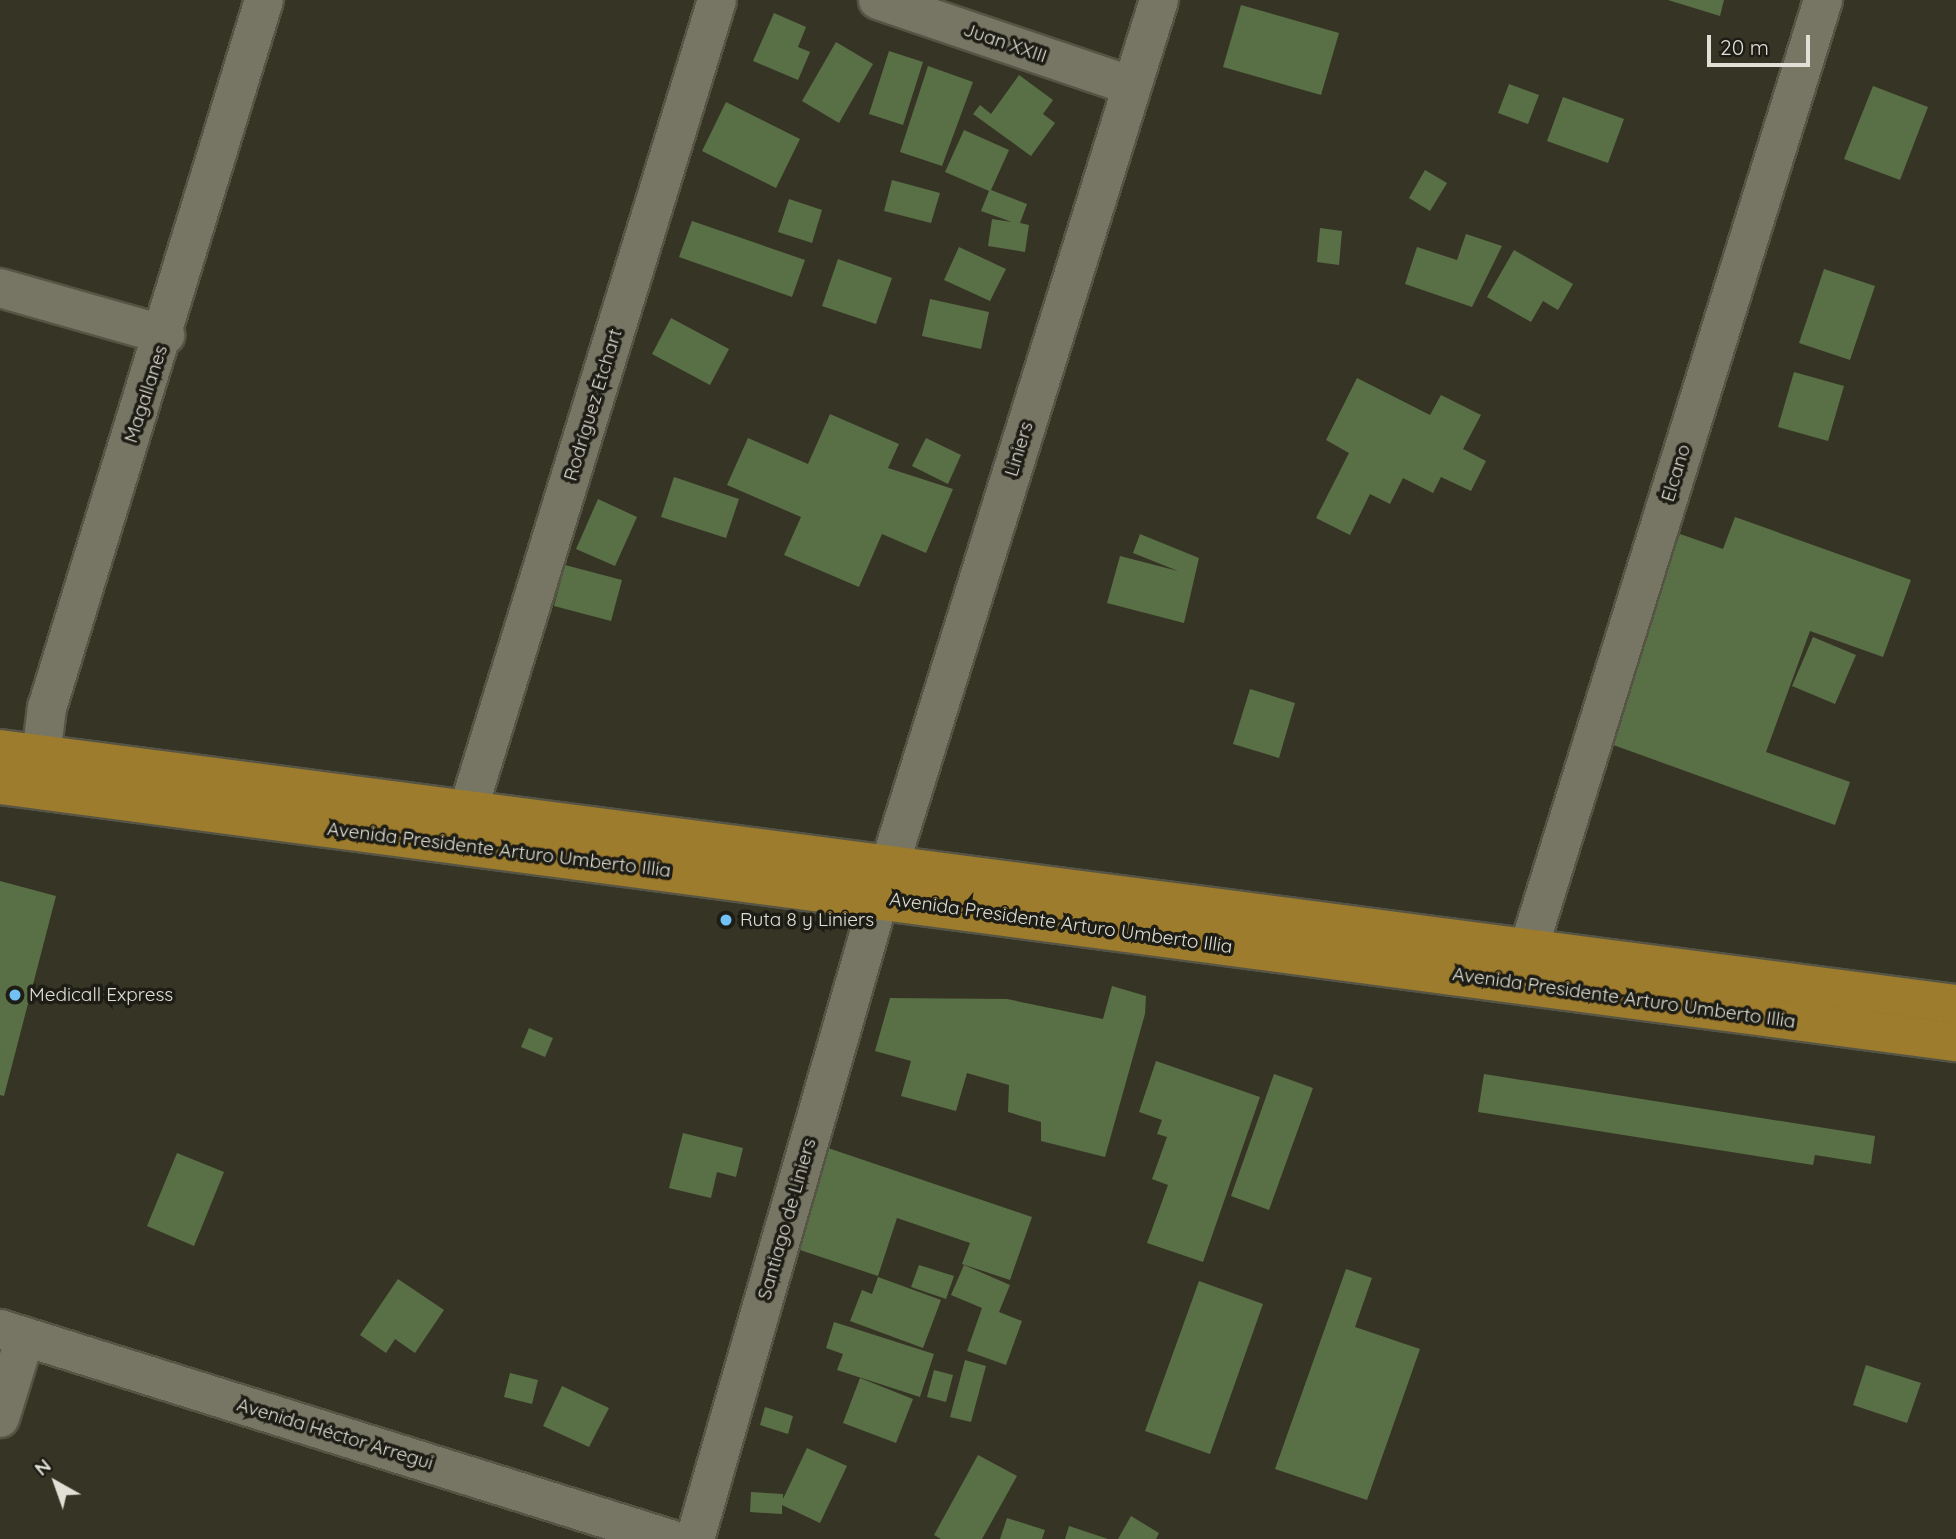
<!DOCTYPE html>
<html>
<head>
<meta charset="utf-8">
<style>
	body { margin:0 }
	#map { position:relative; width:1956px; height:1539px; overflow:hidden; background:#363525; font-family:Quicksand,sans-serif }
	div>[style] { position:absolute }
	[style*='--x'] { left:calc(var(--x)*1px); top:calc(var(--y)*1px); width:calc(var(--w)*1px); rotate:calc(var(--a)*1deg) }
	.building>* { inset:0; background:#596f45 }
	.roads { filter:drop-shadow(2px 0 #555445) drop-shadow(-2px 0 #555445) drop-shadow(0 2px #555445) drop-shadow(0 -2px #555445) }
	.minor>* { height:38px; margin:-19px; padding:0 19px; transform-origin:19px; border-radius:19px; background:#777664 }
	.tertiary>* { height:38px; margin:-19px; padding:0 19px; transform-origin:19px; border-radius:19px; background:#777664 }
	.primary>* { height:38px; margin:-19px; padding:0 19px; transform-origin:19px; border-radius:19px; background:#9e7c2d }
	.dots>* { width:19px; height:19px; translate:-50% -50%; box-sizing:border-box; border:4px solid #1d1c15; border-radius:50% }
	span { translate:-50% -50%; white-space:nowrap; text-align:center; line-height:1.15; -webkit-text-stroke:7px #1d1c15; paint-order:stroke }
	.street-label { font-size:19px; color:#e1e0d6 }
	.poi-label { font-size:19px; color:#e1e0d6 }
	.left { translate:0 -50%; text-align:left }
	.north { position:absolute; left:21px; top:1448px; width:70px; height:70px; -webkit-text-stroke:5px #1d1c15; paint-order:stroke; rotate:320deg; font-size:19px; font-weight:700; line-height:28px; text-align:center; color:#e1e0d6 }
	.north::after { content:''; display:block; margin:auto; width:24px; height:32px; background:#e1e0d6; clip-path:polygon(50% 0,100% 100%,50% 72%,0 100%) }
	.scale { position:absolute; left:1707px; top:35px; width:103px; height:32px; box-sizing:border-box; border:4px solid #e1e0d6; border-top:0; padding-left:9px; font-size:21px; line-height:24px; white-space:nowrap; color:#e1e0d6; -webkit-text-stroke:5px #1d1c15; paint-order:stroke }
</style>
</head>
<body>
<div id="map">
	<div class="building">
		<div style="clip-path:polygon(1668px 0,1724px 0,1720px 16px)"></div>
		<div style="clip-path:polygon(1241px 5px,1339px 33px,1321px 95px,1223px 67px)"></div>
		<div style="clip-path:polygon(774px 13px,806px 27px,798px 47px,810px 52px,798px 80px,753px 61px)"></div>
		<div style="clip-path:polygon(836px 42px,873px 64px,839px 123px,802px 101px)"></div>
		<div style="clip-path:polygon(889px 51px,923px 62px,903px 125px,869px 114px)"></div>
		<div style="clip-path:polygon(928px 66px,973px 82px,942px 166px,900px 152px)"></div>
		<div style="clip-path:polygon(1019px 75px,1053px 100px,1043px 114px,1055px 123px,1031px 156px,973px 114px,980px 105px,991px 114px)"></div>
		<div style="clip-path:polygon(1509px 84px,1539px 95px,1528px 124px,1498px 113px)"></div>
		<div style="clip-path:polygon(1873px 86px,1928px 107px,1900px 180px,1844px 159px)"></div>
		<div style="clip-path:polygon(1563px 97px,1624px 119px,1608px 163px,1547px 141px)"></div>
		<div style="clip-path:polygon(726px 102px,800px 139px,776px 188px,702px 151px)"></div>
		<div style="clip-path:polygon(964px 130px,1009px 150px,991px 190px,1027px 204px,1020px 223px,1029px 225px,1025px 252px,988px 246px,992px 219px,1012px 222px,981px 211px,989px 191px,945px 172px)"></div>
		<div style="clip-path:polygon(1425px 170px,1447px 183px,1430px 211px,1409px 198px)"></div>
		<div style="clip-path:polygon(892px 180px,940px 193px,931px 223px,884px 211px)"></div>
		<div style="clip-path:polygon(789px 199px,822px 210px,812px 243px,778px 232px)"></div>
		<div style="clip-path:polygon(692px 221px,805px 260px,792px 297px,679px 257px)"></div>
		<div style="clip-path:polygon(1320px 228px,1342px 231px,1339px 265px,1317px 262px)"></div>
		<div style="clip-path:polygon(1466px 234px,1502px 246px,1472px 307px,1405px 284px,1417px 247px,1457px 260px)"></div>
		<div style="clip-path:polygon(959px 247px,1006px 269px,990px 301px,944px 280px)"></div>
		<div style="clip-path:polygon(1514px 250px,1573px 284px,1558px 310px,1543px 301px,1531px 322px,1487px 297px)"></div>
		<div style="clip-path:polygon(838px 259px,892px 278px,876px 324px,822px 306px)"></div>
		<div style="clip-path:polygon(1824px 269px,1875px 286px,1850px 360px,1799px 343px)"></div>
		<div style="clip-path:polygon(930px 299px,989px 312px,981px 349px,922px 336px)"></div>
		<div style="clip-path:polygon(671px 318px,729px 349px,710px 385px,652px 354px)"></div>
		<div style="clip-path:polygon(1794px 372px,1844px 386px,1828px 441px,1778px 427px)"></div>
		<div style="clip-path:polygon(1357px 378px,1430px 415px,1441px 395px,1481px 415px,1463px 449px,1486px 461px,1471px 491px,1441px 477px,1433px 493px,1403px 478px,1390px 504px,1370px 494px,1350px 535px,1316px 518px,1349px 453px,1326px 440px)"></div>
		<div style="clip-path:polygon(830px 414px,899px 444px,888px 468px,953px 489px,926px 553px,882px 534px,859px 587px,784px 555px,801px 517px,727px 485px,748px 438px,808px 464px)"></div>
		<div style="clip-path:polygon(926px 438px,961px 455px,948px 484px,912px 466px)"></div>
		<div style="clip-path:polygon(674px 477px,739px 499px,726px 538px,661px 517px)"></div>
		<div style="clip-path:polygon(598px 499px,637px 517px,615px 566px,576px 549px)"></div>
		<div style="clip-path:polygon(1735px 517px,1911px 580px,1883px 657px,1810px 631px,1766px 752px,1850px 782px,1835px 825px,1605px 742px,1680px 534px,1723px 549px)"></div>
		<div style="clip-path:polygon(1140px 534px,1199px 558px,1184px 623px,1107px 603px,1120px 556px,1178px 571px,1133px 553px)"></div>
		<div style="clip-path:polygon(565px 565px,622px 580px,611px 621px,554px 606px)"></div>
		<div style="clip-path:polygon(1813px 637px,1856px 655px,1835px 704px,1792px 686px)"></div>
		<div style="clip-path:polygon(1250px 689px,1295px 703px,1279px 758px,1233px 744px)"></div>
		<div style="clip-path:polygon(0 881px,56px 896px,4px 1096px,0 1095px)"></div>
		<div style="clip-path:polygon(1112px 986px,1146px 996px,1145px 1014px,1105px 1157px,1041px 1141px,1041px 1122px,1008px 1112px,1009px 1085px,967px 1073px,956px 1111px,901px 1096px,911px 1061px,875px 1051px,890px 998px,1007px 999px,1103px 1019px)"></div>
		<div style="clip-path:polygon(529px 1028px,553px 1038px,545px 1057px,521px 1047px)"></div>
		<div style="clip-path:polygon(1156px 1061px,1260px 1097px,1203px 1262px,1147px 1243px,1168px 1185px,1152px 1179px,1167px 1137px,1157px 1134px,1162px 1120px,1139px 1112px)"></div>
		<div style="clip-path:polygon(1274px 1074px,1313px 1088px,1269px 1210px,1231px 1196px)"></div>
		<div style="clip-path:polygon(1484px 1074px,1875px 1136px,1871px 1164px,1815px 1155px,1813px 1165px,1478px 1112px)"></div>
		<div style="clip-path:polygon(683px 1133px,743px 1148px,736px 1177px,717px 1172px,711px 1198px,669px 1188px)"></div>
		<div style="clip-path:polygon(828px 1148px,1032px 1217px,1010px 1280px,962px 1264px,970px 1243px,897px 1218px,878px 1276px,794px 1248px)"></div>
		<div style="clip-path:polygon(177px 1153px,224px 1172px,194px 1246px,147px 1226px)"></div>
		<div style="clip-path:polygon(919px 1265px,954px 1276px,946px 1299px,911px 1287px)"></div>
		<div style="clip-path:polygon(964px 1265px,1010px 1285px,999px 1312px,1022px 1321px,1006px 1365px,967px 1351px,982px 1308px,951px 1295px)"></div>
		<div style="clip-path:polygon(1346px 1269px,1372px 1278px,1355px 1327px,1420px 1349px,1367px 1500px,1275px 1469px)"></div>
		<div style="clip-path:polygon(878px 1277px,941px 1300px,923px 1348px,850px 1321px,862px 1290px,872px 1294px)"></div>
		<div style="clip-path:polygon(398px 1279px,444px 1310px,415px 1353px,395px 1339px,386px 1353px,360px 1335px)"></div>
		<div style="clip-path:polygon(1199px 1281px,1263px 1304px,1210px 1454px,1145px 1431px)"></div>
		<div style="clip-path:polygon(834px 1322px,934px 1354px,920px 1397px,837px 1370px,843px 1354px,826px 1348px)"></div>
		<div style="clip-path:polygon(965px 1360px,986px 1366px,971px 1422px,950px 1417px)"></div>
		<div style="clip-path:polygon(1866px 1365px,1921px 1383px,1907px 1423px,1853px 1405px)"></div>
		<div style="clip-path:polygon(934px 1370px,953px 1375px,946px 1402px,927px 1397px)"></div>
		<div style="clip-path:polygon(510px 1373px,538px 1380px,532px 1404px,504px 1397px)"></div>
		<div style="clip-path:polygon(860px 1378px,913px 1399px,896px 1443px,843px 1423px)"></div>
		<div style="clip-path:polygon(562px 1386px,609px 1408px,589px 1447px,543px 1426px)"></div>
		<div style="clip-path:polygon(765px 1407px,793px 1416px,788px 1434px,760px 1425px)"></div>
		<div style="clip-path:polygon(807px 1448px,847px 1466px,820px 1523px,782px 1505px,782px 1514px,750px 1512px,751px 1492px,783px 1494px,783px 1499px)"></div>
		<div style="clip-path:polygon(978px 1455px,1017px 1476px,982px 1539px,941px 1539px,934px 1535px)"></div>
		<div style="clip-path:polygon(1131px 1516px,1159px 1533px,1156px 1539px,1118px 1539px)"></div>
		<div style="clip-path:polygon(1007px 1518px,1045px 1530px,1042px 1539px,1000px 1539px)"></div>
		<div style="clip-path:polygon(1069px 1526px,1108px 1539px,1065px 1539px)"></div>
	</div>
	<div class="roads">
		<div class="minor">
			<div style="--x:878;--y:0;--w:268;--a:18.7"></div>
			<div style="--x:0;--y:288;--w:172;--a:15.9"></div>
			<div style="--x:37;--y:787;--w:80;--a:-82.8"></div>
			<div style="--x:47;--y:708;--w:741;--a:-72.96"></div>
			<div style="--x:468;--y:810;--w:847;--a:-72.91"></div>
			<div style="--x:1529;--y:947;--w:992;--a:-72.75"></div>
			<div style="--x:0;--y:1418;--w:85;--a:-72.8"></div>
			<div style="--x:695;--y:1539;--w:666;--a:-73.96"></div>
			<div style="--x:879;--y:899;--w:942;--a:-72.7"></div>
		</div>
		<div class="tertiary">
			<div style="--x:0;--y:1329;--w:702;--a:17.4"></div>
		</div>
		<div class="primary">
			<div style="--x:0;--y:749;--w:1973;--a:7.43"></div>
			<div style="--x:0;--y:785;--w:1973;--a:7.49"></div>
		</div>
	</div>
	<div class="dots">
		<div style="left:726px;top:920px;background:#72c1f5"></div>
		<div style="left:15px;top:995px;background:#72c1f5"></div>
	</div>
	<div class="street-label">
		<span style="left:1005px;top:43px;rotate:19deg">Juan XXIII</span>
		<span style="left:146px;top:394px;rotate:-72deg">Magallanes</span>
		<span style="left:593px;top:405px;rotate:-73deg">Rodríguez Etchart</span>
		<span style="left:1019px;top:449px;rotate:-73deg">Liniers</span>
		<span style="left:1676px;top:473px;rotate:-73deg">Elcano</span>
		<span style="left:499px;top:850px;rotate:7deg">Avenida Presidente Arturo Umberto Illia</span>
		<span style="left:1061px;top:923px;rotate:8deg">Avenida Presidente Arturo Umberto Illia</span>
		<span style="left:1624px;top:998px;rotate:8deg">Avenida Presidente Arturo Umberto Illia</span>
		<span style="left:787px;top:1219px;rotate:-74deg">Santiago de Liniers</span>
		<span style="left:335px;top:1434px;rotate:17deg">Avenida Héctor Arregui</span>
	</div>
	<div class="poi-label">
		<span class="left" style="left:740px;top:920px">Ruta 8 y Liniers</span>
		<span class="left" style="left:29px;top:995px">Medicall Express</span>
	</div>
	<div class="north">N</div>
	<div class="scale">20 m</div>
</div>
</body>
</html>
